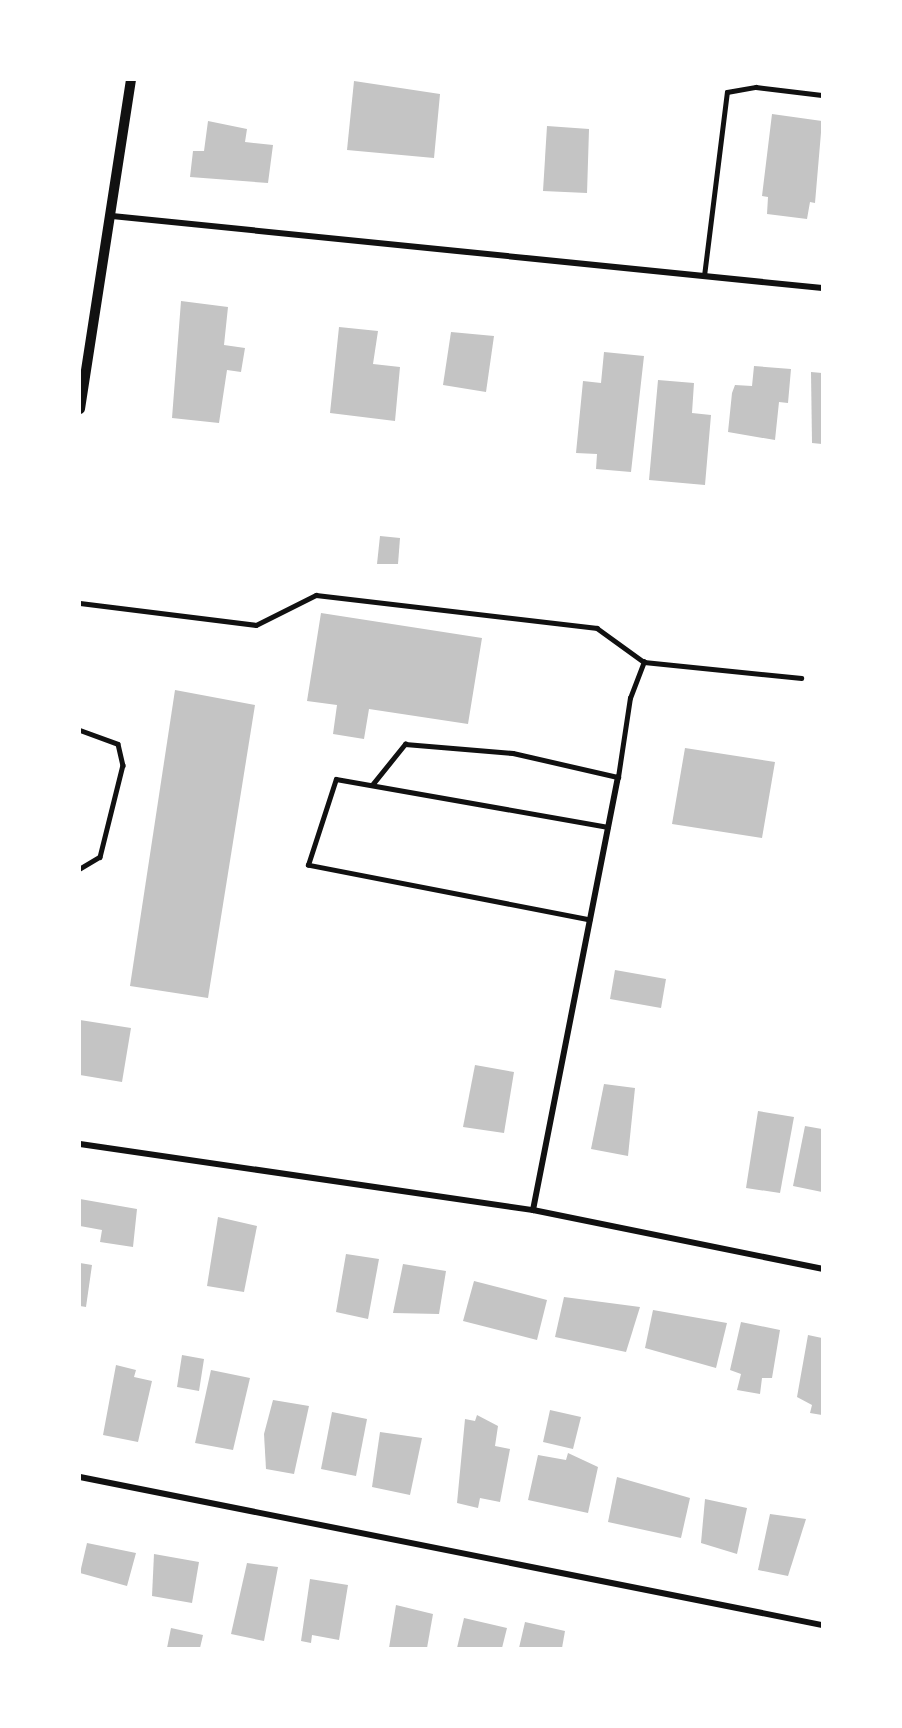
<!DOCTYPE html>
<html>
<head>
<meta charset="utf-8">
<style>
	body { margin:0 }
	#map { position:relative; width:902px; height:1728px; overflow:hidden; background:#fff; font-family:Lato,sans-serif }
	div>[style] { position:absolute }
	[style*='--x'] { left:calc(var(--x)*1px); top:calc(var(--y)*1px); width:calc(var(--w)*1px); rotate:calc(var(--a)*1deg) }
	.building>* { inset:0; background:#c4c4c4 }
	.service>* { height:4.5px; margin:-2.25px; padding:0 2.25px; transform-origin:2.25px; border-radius:2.25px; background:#111 }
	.minor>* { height:6px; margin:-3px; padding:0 3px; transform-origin:3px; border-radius:3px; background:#111 }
	.tertiary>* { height:10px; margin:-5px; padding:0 5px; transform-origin:5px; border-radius:5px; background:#111 }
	span { translate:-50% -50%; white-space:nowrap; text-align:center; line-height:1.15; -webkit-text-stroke:5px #fff; paint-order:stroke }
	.frame { position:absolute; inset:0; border:81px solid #fff; pointer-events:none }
</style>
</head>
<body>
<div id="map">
	<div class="building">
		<div style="clip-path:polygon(354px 81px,440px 94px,434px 158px,347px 150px)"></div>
		<div style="clip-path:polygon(772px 114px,822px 121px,815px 203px,810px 202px,807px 219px,767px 214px,768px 197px,762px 196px)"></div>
		<div style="clip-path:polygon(208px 121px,247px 129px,245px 142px,273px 145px,268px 183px,190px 177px,193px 151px,204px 151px)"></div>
		<div style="clip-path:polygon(547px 126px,589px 129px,587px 193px,543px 191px)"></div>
		<div style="clip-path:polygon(181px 301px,228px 307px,224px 345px,245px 348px,241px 372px,227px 370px,219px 423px,172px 418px)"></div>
		<div style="clip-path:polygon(339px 327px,378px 331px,373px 364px,400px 367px,395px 421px,330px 413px)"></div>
		<div style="clip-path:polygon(451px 332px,494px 336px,486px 392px,443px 385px)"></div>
		<div style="clip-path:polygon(604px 352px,644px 356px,631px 472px,596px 469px,597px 454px,576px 453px,583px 381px,601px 383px)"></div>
		<div style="clip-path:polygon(754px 366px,791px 369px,788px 403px,779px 402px,775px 440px,728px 432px,732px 393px,735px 385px,752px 386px)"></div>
		<div style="clip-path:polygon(811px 372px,822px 373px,822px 444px,812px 443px)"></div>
		<div style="clip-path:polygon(658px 380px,694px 383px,692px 413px,711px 415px,705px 485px,649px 480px)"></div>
		<div style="clip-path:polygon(380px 536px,400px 538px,398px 564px,377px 564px)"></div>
		<div style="clip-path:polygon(321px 613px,482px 638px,468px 724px,369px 709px,364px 739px,333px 734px,337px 705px,307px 701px)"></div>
		<div style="clip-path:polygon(175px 690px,255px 705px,208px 998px,130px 986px)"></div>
		<div style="clip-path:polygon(685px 748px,775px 762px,762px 838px,672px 824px)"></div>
		<div style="clip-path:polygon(615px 970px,666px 979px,661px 1008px,610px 999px)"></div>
		<div style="clip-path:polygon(80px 1020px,131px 1028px,122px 1082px,80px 1075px)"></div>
		<div style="clip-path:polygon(475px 1065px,514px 1072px,504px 1133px,463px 1127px)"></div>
		<div style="clip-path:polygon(604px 1084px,635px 1088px,628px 1156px,591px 1149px)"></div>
		<div style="clip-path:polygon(758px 1111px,794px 1117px,780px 1193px,746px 1188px)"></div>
		<div style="clip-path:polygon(805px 1126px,822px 1129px,822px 1192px,793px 1186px)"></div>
		<div style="clip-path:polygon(80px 1199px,137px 1209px,133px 1247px,100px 1242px,102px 1230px,80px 1226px)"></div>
		<div style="clip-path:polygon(218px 1217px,257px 1226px,244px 1292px,207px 1286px)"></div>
		<div style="clip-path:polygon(346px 1254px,379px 1259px,368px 1319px,336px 1312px)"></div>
		<div style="clip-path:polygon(80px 1263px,92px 1265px,86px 1307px,80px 1306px)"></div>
		<div style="clip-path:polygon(403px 1264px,446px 1271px,439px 1314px,393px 1313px)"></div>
		<div style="clip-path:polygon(474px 1281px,547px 1300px,537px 1340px,463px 1321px)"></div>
		<div style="clip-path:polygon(564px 1297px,640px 1307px,626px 1352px,555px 1337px)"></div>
		<div style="clip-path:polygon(653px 1310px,727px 1323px,716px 1368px,645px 1348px)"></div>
		<div style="clip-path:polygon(741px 1322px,780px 1330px,772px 1378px,762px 1378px,760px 1394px,737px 1390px,741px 1374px,730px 1370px)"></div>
		<div style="clip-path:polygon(808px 1335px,822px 1338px,822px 1415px,810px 1413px,812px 1405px,797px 1397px)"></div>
		<div style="clip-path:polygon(182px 1355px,204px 1359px,199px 1391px,177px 1387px)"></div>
		<div style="clip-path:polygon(116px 1365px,136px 1370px,134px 1377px,152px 1381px,138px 1442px,103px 1435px)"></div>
		<div style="clip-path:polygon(211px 1370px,250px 1378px,233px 1450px,195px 1443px)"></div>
		<div style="clip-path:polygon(273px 1400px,309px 1406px,294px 1474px,266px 1469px,264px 1434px)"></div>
		<div style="clip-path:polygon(550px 1410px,581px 1417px,573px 1449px,543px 1442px)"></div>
		<div style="clip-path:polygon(332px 1412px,367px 1419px,356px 1476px,321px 1469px)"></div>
		<div style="clip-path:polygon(477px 1415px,498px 1426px,495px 1446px,510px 1449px,500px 1502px,480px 1498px,478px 1508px,457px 1503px,465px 1419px,475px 1421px)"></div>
		<div style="clip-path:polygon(380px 1432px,422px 1438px,410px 1495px,372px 1487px)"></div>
		<div style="clip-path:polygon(568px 1453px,598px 1467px,588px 1513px,528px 1500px,538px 1455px,566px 1460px)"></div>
		<div style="clip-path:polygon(617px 1477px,690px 1498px,681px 1538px,608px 1522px)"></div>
		<div style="clip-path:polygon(705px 1499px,747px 1508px,737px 1554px,701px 1543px)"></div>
		<div style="clip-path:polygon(770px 1514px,806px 1519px,788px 1576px,758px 1570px)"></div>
		<div style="clip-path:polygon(87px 1543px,136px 1553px,127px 1586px,80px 1573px)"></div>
		<div style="clip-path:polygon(154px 1554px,199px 1562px,192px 1603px,152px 1596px)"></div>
		<div style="clip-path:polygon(247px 1563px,278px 1567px,264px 1641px,231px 1634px)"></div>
		<div style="clip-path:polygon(310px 1579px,348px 1585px,339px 1640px,312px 1635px,311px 1643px,301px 1641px)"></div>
		<div style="clip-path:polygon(396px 1605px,433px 1614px,427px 1648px,389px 1648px)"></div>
		<div style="clip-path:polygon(464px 1618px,507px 1628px,502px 1648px,457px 1648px)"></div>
		<div style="clip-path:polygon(525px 1622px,565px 1631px,562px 1648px,519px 1648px)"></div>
		<div style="clip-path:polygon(171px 1628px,203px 1635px,200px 1648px,167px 1648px)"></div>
	</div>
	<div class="service">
		<div style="--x:704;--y:276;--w:185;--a:-82.9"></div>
		<div style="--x:727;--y:92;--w:29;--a:-10"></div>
		<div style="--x:756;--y:87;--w:66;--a:6.9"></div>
		<div style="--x:80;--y:603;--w:177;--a:7.1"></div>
		<div style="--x:256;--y:625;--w:67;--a:-26.6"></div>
		<div style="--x:316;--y:595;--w:283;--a:6.7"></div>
		<div style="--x:597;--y:628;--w:58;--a:35.9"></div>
		<div style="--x:644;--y:662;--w:158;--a:5.8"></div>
		<div style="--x:80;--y:730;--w:40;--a:20.2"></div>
		<div style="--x:118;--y:744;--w:22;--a:77"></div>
		<div style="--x:123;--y:765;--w:95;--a:104"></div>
		<div style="--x:100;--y:857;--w:23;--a:149"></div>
		<div style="--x:372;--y:785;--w:53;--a:-51.2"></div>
		<div style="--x:405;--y:744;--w:108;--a:4.8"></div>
		<div style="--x:513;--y:753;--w:108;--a:12.9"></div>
		<div style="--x:618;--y:777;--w:80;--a:-81.4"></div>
		<div style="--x:630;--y:698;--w:39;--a:-69"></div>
		<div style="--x:590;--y:920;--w:287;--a:-169"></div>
		<div style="--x:308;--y:865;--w:90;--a:-72"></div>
		<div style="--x:336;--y:779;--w:276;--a:10"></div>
	</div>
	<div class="minor">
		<div style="--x:112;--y:216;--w:714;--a:5.79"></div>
		<div style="--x:80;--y:1144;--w:458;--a:8.3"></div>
		<div style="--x:533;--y:1210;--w:295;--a:11.5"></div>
		<div style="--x:533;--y:1210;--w:441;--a:-78.9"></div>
		<div style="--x:80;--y:1477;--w:757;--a:11.28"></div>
	</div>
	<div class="tertiary">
		<div style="--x:80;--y:409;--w:333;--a:-81.2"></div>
	</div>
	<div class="frame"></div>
</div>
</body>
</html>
